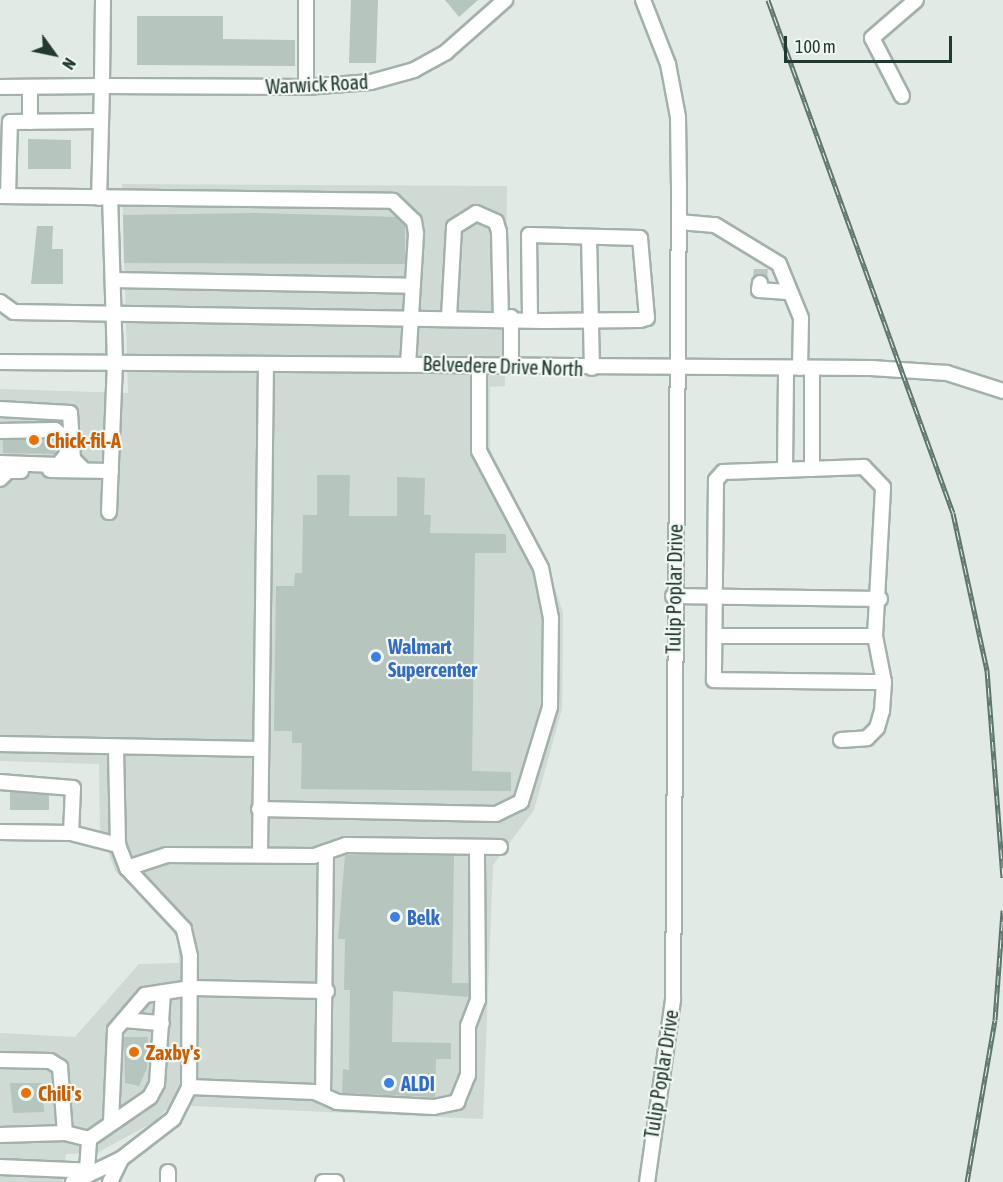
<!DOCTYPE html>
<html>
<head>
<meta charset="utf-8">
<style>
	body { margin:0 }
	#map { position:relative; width:1003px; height:1182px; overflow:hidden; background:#e1eae5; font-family:"Asap Condensed",sans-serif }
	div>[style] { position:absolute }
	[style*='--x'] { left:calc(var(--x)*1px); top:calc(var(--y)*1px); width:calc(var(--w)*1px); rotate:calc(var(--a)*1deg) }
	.built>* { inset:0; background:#cfdad4 }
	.building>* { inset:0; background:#b6c5be }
	.minor-tunnel>* { height:14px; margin-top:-7px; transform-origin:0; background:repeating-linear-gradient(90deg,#bbc7c1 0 14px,transparent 0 21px) }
	.roads { filter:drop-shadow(2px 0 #a4b1ab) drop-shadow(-2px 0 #a4b1ab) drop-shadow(0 2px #a4b1ab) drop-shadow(0 -2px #a4b1ab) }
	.minor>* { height:14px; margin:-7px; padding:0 7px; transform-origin:7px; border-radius:7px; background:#fff }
	.rail>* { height:5px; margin-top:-2.5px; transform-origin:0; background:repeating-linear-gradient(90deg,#f1f7f3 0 9px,#5d756d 0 18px); box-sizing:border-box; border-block:2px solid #5d756d }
	.dots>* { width:16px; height:16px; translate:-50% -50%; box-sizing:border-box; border:3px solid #f1f7f3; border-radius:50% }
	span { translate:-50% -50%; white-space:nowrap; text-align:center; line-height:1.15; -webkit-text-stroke:4.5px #f1f7f3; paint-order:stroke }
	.street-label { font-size:20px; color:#223931 }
	.food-label { font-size:20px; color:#c56008; font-weight:700 }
	.left { translate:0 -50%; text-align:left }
	.shop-label { font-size:20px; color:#366cbe; font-weight:700 }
	.north { position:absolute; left:24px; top:24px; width:60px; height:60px; -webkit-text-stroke:4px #f1f7f3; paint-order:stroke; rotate:123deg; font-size:16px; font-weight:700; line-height:24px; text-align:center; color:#223931 }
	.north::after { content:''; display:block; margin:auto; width:21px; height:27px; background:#223931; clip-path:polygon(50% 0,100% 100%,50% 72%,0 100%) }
	.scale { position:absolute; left:784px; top:36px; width:168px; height:27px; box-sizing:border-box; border:3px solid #223931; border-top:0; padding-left:8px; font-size:18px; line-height:21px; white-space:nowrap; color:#223931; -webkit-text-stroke:4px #f1f7f3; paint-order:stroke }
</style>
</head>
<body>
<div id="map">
	<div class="built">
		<div style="clip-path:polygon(122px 184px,507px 186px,505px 386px,490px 387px,490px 450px,543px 552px,563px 613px,562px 709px,534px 810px,493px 865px,483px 1119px,170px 1105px,156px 1121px,97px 1153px,66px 1154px,63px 1182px,0 1182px,0 1033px,75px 1037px,139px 964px,179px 963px,178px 940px,164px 916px,115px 871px,100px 829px,99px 764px,0 761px,0 389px,128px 393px)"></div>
	</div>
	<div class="building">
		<div style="clip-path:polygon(351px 0,378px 0,376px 63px,349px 63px)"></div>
		<div style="clip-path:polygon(445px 0,478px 0,459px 17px)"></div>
		<div style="clip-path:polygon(137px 16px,223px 16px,223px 39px,295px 40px,295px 66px,137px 65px)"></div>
		<div style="clip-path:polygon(28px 139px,71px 140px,71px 169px,28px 169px)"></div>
		<div style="clip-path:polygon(258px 213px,397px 217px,405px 225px,405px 264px,124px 263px,123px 215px)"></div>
		<div style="clip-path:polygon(37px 226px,53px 226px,52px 249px,63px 249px,63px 284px,31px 284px)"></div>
		<div style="clip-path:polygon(52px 439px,56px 454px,3px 453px,3px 440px)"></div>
		<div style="clip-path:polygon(317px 475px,350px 475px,349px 516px,397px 516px,397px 477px,425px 478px,424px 515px,431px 515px,430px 533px,506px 534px,506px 553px,475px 553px,472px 771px,511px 772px,511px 791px,301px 789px,302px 743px,292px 743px,292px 731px,274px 731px,276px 586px,294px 586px,295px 573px,302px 573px,303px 515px,317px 515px)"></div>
		<div style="clip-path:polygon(10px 792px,49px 795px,49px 810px,10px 810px)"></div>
		<div style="clip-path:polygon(345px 855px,454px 855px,452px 983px,469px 983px,469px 997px,393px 991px,392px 1042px,451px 1043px,451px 1059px,436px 1059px,435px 1097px,342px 1093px,343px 1069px,349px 1070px,350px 990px,344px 990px,345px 939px,338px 939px)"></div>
		<div style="clip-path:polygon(124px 1037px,148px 1037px,147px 1068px,139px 1086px,125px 1083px)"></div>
		<div style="clip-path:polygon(10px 1083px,42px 1083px,44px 1112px,13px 1113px)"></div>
	</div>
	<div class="minor-tunnel">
		<div style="--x:760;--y:283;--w:21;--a:-87"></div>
	</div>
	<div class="roads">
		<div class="minor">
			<div style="--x:103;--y:0;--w:86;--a:90.7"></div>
			<div style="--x:102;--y:86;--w:204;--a:0.3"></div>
			<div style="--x:306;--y:87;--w:65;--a:-4.4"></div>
			<div style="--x:371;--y:82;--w:45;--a:-15.6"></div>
			<div style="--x:414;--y:70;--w:37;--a:-29"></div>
			<div style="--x:446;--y:52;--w:79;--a:-41.4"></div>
			<div style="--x:643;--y:0;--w:69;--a:68.7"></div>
			<div style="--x:668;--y:64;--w:54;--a:79.3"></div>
			<div style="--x:678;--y:117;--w:68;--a:89.2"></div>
			<div style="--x:679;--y:185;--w:815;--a:90.42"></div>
			<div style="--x:673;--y:1000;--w:184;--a:98.1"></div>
			<div style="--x:0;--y:87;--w:102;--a:-0.6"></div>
			<div style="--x:102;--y:86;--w:112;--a:91.5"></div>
			<div style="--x:30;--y:87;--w:35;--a:90"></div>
			<div style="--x:306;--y:87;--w:87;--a:-90"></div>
			<div style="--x:902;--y:96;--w:65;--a:-117.3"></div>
			<div style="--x:872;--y:38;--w:58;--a:-40.8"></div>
			<div style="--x:0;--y:196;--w:393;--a:0.7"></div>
			<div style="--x:393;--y:201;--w:29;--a:44"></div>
			<div style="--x:414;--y:221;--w:13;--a:81"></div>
			<div style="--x:416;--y:234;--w:129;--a:93.5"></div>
			<div style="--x:8;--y:196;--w:74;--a:-88.5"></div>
			<div style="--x:10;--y:122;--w:91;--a:-0.6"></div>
			<div style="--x:679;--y:222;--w:36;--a:5"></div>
			<div style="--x:715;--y:225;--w:75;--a:31.4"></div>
			<div style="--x:779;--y:264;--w:58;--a:67.8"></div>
			<div style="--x:801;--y:318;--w:50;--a:91.1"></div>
			<div style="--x:589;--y:237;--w:131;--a:88.7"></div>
			<div style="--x:113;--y:280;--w:300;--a:1.1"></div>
			<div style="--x:760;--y:283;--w:7;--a:98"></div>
			<div style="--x:759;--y:290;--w:31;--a:4"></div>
			<div style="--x:0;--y:302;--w:17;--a:36"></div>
			<div style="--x:14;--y:312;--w:529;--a:0.97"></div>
			<div style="--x:543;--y:321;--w:97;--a:-0.6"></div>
			<div style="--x:640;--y:320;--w:7;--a:-16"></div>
			<div style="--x:647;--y:318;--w:80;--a:-95"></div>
			<div style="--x:640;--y:238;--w:111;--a:-178.5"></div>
			<div style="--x:529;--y:235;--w:84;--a:89.3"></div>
			<div style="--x:449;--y:317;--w:90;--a:-86.8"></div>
			<div style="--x:454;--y:227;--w:26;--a:-32"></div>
			<div style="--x:476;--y:213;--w:22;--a:24"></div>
			<div style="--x:496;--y:222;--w:10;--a:73"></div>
			<div style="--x:499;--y:232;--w:85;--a:88.7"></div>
			<div style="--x:511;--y:317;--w:49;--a:90"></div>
			<div style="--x:0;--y:362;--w:871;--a:0.39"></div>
			<div style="--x:871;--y:368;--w:76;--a:3.8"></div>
			<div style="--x:947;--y:373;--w:59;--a:17.8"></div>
			<div style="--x:812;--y:368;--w:101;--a:90"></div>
			<div style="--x:0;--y:409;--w:70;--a:3.3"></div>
			<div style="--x:70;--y:413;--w:46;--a:86.3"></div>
			<div style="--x:73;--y:459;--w:14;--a:45"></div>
			<div style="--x:0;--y:431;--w:55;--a:-1"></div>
			<div style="--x:55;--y:430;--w:14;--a:39"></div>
			<div style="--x:66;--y:439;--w:15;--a:86"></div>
			<div style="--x:67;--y:454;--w:14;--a:129"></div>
			<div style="--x:58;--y:465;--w:58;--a:-178"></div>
			<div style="--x:50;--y:470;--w:61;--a:0.9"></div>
			<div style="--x:785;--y:470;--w:102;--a:-89.4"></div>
			<div style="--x:0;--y:479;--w:11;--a:-45"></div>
			<div style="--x:8;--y:471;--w:13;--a:0"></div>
			<div style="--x:109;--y:512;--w:149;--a:-87.7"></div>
			<div style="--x:115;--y:363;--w:165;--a:-91.7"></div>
			<div style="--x:673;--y:596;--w:207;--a:0.8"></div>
			<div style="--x:715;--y:636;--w:160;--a:0"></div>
			<div style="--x:841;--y:740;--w:26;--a:-4"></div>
			<div style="--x:867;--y:738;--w:14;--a:-45"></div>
			<div style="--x:877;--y:728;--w:18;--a:-74"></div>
			<div style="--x:882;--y:711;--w:29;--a:-86"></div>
			<div style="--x:884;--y:682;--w:47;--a:-101.1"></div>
			<div style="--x:875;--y:636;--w:149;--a:-86.9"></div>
			<div style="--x:883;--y:487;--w:28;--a:-134"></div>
			<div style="--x:864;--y:467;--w:141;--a:178"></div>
			<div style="--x:723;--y:472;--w:11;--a:131"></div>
			<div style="--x:716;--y:480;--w:200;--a:90.6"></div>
			<div style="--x:714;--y:680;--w:170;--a:0.7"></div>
			<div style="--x:0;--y:744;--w:258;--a:1.1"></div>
			<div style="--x:0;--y:782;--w:73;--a:4.7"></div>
			<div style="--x:73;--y:788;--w:45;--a:92.5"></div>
			<div style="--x:259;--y:809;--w:237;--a:1.2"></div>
			<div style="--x:496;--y:814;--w:28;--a:-26"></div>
			<div style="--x:521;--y:802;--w:99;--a:-73"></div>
			<div style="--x:550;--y:707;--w:89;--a:-89.4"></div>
			<div style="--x:551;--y:618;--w:51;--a:-101.3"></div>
			<div style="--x:541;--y:568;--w:132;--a:-117.9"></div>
			<div style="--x:479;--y:451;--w:86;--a:-90"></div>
			<div style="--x:0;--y:832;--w:71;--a:0.8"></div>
			<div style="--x:71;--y:833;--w:49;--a:14.3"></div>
			<div style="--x:260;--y:854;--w:490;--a:-89.3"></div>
			<div style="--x:127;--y:868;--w:42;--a:-18"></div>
			<div style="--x:167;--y:855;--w:147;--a:0.4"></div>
			<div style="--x:314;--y:856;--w:34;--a:-19"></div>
			<div style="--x:346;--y:845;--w:154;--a:0.7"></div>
			<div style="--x:124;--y:1020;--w:38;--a:5"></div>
			<div style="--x:0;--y:1060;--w:50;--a:1.1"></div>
			<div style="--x:50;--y:1061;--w:12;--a:31"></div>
			<div style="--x:60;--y:1067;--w:66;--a:85.7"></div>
			<div style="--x:189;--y:1087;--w:126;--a:2.3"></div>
			<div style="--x:315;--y:1092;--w:24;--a:24"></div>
			<div style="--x:337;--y:1102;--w:97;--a:3"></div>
			<div style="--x:434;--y:1107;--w:24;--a:-12"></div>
			<div style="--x:457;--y:1102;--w:29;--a:-68"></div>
			<div style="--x:468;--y:1075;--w:49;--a:-90"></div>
			<div style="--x:468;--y:1026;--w:28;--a:-69"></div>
			<div style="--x:478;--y:1000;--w:153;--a:-90.4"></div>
			<div style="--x:323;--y:1095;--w:243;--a:-89.3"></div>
			<div style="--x:111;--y:1122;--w:92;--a:-87.5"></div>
			<div style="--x:115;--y:1030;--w:46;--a:-49.4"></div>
			<div style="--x:145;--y:995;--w:46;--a:-8.8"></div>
			<div style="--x:190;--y:988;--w:137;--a:1.3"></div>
			<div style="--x:0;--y:1135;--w:65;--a:-1.8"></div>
			<div style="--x:65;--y:1133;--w:25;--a:14"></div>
			<div style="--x:0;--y:1167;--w:95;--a:2.4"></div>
			<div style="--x:87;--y:1170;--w:31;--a:-86"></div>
			<div style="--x:89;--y:1139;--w:74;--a:-34.5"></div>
			<div style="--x:150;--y:1097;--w:15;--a:-62"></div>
			<div style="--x:157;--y:1084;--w:92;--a:-86.3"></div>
			<div style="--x:168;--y:1172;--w:10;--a:90"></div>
			<div style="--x:73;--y:1182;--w:53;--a:-25.6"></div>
			<div style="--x:121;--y:1159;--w:66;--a:-37.6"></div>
			<div style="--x:173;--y:1119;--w:36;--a:-63"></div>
			<div style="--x:189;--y:1087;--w:131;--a:-89.6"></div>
			<div style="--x:190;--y:956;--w:28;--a:-103"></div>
			<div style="--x:184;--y:929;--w:83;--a:-133.1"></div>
			<div style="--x:127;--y:868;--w:25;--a:-111"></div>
			<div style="--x:118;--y:845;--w:98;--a:-91.2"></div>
			<div style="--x:110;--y:1182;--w:25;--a:-64"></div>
			<div style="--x:323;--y:1182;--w:13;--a:0"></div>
		</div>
	</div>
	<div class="rail">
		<div style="--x:768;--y:0;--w:545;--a:70.17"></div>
		<div style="--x:953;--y:513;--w:161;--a:77.8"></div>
		<div style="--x:987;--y:670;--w:208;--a:85.6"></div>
		<div style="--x:967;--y:1182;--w:164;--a:-80.2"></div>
		<div style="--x:995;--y:1020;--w:110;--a:-85.8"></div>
	</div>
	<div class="dots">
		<div style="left:34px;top:440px;background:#e8710a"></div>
		<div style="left:376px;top:657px;background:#3f7fe0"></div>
		<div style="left:395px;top:917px;background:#3f7fe0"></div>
		<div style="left:134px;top:1052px;background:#e8710a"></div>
		<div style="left:389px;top:1083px;background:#3f7fe0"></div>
		<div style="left:26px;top:1093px;background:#e8710a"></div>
	</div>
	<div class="street-label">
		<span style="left:317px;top:84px;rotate:-3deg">Warwick Road</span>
		<span style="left:503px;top:366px;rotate:2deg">Belvedere Drive North</span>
		<span style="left:674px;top:589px;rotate:-89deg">Tulip Poplar Drive</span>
		<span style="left:661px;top:1074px;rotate:-81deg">Tulip Poplar Drive</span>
	</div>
	<div class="food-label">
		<span class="left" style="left:46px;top:440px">Chick-fil-A</span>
		<span class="left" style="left:146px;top:1052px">Zaxby's</span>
		<span class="left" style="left:38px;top:1093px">Chili's</span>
	</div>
	<div class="shop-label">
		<span class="left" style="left:388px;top:658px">Walmart<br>Supercenter</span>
		<span class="left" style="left:407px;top:917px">Belk</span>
		<span class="left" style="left:401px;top:1083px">ALDI</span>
	</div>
	<div class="north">N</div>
	<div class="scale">100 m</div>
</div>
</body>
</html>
